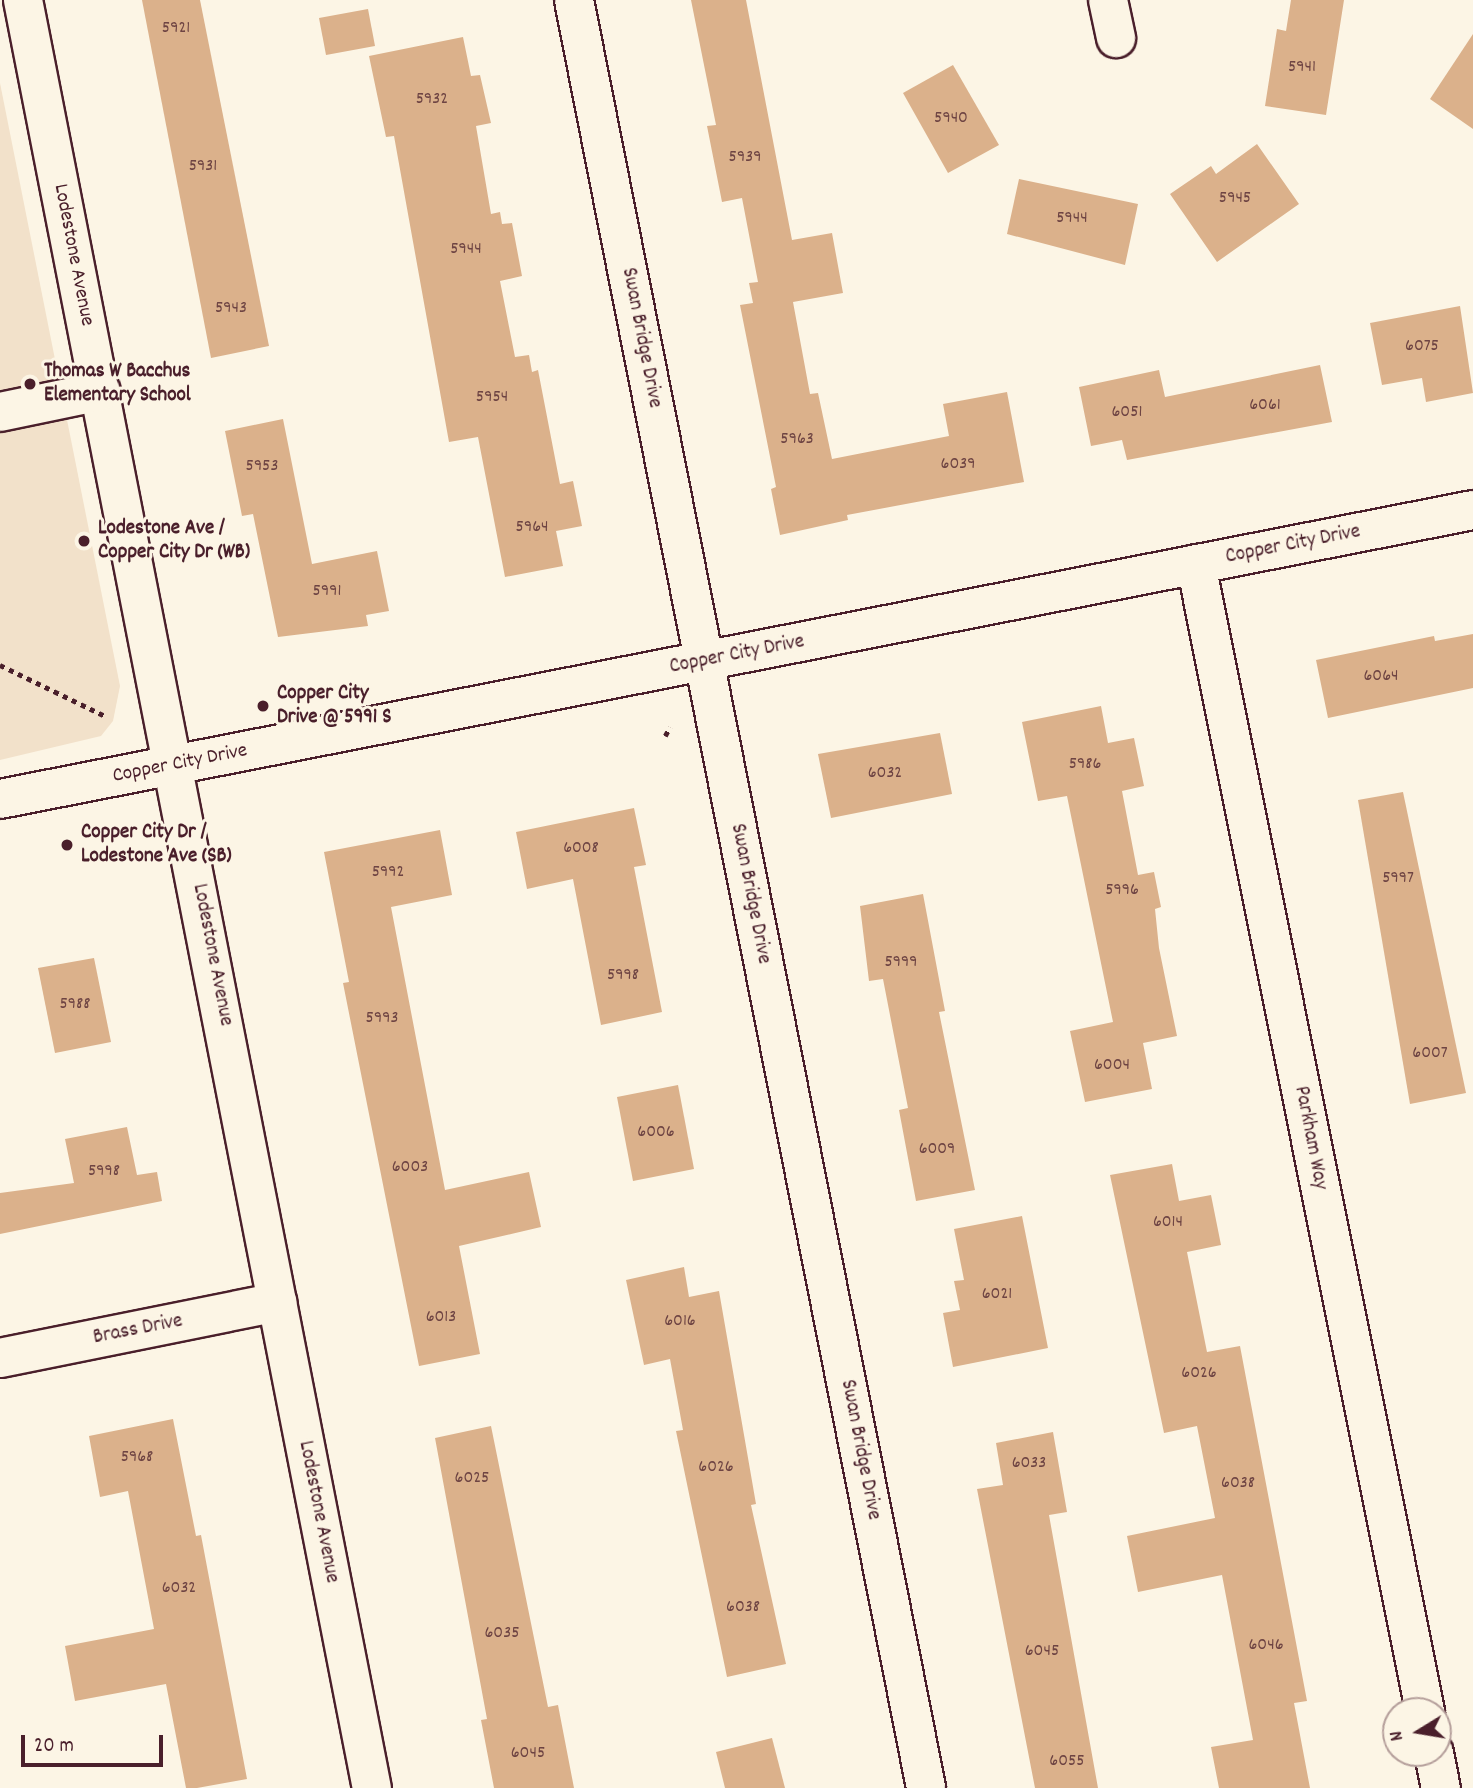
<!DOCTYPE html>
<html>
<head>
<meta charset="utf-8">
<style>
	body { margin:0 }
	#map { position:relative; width:1473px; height:1788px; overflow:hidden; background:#fcf5e5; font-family:Dekko,sans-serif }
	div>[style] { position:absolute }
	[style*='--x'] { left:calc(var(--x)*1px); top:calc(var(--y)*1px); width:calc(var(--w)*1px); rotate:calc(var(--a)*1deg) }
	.built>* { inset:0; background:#f2e1ca }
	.building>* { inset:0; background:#dbb18b }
	.path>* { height:4.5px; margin-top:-2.25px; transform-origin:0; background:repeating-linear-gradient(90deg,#4a1f2b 0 5px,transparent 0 10px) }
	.roads { filter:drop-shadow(2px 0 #4a1f2b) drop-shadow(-2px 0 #4a1f2b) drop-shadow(0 2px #4a1f2b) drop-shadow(0 -2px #4a1f2b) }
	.minor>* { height:38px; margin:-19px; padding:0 19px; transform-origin:19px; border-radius:19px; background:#fcf5e5 }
	.dots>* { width:19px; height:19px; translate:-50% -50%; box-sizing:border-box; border:4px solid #fcf5e5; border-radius:50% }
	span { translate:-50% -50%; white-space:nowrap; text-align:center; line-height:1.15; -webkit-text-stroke:6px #fcf5e5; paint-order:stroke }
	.number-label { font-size:18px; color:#6e4443 }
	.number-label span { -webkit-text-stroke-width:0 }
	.street-label { font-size:21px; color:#4a1f2b }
	.poi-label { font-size:21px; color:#4a1f2b; font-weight:700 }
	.left { translate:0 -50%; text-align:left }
	.north { position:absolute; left:1382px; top:1697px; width:70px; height:70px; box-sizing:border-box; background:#fcf5e5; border:2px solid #b59f9b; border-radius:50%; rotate:259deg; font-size:19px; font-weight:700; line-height:28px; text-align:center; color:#4a1f2b }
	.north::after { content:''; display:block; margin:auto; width:24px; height:32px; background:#4a1f2b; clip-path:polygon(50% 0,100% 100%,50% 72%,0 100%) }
	.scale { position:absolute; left:21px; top:1735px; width:142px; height:32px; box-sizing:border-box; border:4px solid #4a1f2b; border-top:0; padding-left:9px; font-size:21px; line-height:24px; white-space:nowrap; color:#4a1f2b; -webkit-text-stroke:5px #fcf5e5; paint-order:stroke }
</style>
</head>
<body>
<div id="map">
	<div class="built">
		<div style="clip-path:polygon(0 83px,120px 686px,113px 721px,101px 736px,0 760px)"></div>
	</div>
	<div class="building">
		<div style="clip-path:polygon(142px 0,200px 0,269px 346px,211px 358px)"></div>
		<div style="clip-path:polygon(691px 0,746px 0,792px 240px,832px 233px,843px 293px,793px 302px,810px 394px,818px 393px,832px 459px,949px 436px,943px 404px,1007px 392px,1024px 482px,847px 515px,848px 520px,780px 535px,771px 489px,776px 487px,740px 305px,753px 303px,749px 283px,758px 282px,742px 198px,722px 202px,707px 126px,716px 125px)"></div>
		<div style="clip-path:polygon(1291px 0,1344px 0,1326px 115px,1265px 106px,1277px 29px,1286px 31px)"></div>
		<div style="clip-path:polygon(368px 9px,375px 46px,326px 55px,319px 18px)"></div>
		<div style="clip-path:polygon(1473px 34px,1473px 129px,1430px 99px)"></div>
		<div style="clip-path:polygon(463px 37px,471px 76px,480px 75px,491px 123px,476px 126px,491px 214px,500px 212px,502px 224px,512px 223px,522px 276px,500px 281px,515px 357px,529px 355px,532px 372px,538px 370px,560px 484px,573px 481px,582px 526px,556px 531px,563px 566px,505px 577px,478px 437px,449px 442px,394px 136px,386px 137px,369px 56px)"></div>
		<div style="clip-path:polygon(953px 65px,999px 145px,948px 173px,903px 93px)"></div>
		<div style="clip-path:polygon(1257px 144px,1299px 204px,1217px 262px,1170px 194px,1211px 166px,1216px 174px)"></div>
		<div style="clip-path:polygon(1019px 179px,1138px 204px,1125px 265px,1007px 234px)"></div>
		<div style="clip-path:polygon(1460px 306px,1473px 393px,1426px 402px,1422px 378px,1382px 385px,1370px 323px)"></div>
		<div style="clip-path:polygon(1320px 365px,1332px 422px,1127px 460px,1122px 440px,1091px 446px,1079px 387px,1159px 370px,1165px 397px)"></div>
		<div style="clip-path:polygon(283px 419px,312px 564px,377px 551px,389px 611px,366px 615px,368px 626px,278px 637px,253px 514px,242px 516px,225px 431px)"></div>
		<div style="clip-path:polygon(1473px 634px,1473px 688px,1328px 718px,1316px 660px,1434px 636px,1435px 641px)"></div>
		<div style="clip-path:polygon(1101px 706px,1108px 743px,1134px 738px,1144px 786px,1122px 791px,1138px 875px,1154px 872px,1161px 907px,1155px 909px,1159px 948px,1177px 1036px,1143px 1043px,1152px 1089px,1085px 1102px,1070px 1031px,1113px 1022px,1067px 796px,1038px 801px,1022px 722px)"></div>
		<div style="clip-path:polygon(940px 733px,952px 794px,831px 818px,818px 754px)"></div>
		<div style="clip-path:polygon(1403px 792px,1466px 1093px,1410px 1104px,1358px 800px)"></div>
		<div style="clip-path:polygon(634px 808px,646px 865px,634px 867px,662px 1012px,601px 1025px,573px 879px,527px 889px,516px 832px)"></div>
		<div style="clip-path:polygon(440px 830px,452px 895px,391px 907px,445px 1190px,529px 1172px,541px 1227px,459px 1246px,480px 1354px,419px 1366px,343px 983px,349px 982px,324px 852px)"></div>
		<div style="clip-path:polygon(923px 894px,945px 1011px,939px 1012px,975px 1190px,916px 1201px,899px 1110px,908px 1108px,883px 979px,869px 981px,860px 906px)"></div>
		<div style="clip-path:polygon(94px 958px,111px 1042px,55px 1053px,38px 968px)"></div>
		<div style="clip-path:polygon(678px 1085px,694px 1169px,633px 1181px,617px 1097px)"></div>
		<div style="clip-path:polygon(127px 1127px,137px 1175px,157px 1172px,162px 1201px,0 1234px,0 1193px,74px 1183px,65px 1139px)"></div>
		<div style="clip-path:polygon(1172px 1164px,1179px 1201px,1211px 1195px,1221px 1245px,1187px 1252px,1207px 1352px,1240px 1346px,1307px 1701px,1294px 1703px,1310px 1788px,1219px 1788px,1211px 1747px,1253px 1740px,1222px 1575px,1138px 1592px,1127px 1536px,1215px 1518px,1197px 1426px,1164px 1433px,1110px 1175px)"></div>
		<div style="clip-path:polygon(1022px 1216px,1048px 1348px,953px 1367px,943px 1313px,960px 1310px,954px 1281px,964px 1280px,954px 1229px)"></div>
		<div style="clip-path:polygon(684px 1267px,689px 1297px,719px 1291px,756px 1504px,751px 1505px,786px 1664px,727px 1677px,676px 1431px,683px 1430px,670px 1359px,644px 1365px,626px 1280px)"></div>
		<div style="clip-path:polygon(173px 1419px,196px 1536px,201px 1535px,247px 1779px,197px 1788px,186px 1788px,166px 1684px,75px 1701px,65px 1646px,154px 1629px,128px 1491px,100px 1497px,89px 1436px)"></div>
		<div style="clip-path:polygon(491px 1426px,548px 1707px,558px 1705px,574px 1788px,494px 1788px,481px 1720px,487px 1719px,435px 1438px)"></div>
		<div style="clip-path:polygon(1053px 1432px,1067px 1512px,1049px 1515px,1098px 1788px,1035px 1788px,977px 1489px,1003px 1485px,996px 1443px)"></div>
		<div style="clip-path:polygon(772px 1738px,785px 1788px,725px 1788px,716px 1752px)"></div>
	</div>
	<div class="path">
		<div style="--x:0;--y:665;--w:117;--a:25.9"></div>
		<div style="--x:665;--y:736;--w:10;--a:-61"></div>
	</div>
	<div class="roads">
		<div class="minor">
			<div style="--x:23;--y:0;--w:1822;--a:78.96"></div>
			<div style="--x:574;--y:0;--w:1822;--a:78.86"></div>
			<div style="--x:1108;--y:0;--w:39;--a:78"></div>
			<div style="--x:0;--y:412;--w:103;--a:-11.7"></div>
			<div style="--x:1196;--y:564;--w:1170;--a:78.71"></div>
			<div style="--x:0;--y:799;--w:1501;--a:-11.1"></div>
			<div style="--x:0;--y:1358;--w:283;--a:-11.4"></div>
			<div style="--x:1434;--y:1753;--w:36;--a:79"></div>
		</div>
	</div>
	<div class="dots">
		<div style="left:30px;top:384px;background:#4a1f2b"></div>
		<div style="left:84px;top:541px;background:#4a1f2b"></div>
		<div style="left:263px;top:706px;background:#4a1f2b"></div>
		<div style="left:67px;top:845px;background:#4a1f2b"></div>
	</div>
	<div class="number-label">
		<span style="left:176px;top:29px">5921</span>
		<span style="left:1302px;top:68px">5941</span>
		<span style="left:432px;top:100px">5932</span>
		<span style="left:951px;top:119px">5940</span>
		<span style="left:745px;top:158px">5939</span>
		<span style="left:203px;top:167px">5931</span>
		<span style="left:1235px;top:199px">5945</span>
		<span style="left:1072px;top:219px">5944</span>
		<span style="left:466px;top:250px">5944</span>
		<span style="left:231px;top:309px">5943</span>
		<span style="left:1422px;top:347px">6075</span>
		<span style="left:492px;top:398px">5954</span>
		<span style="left:1265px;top:406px">6061</span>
		<span style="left:1127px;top:413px">6051</span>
		<span style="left:797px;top:440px">5963</span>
		<span style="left:958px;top:465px">6039</span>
		<span style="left:262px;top:467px">5953</span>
		<span style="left:532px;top:528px">5964</span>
		<span style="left:327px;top:592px">5991</span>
		<span style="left:1381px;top:677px">6064</span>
		<span style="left:1085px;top:765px">5986</span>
		<span style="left:885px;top:774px">6032</span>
		<span style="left:581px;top:849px">6008</span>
		<span style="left:388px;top:873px">5992</span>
		<span style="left:1398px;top:879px">5997</span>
		<span style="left:1122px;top:891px">5996</span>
		<span style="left:901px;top:963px">5999</span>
		<span style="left:623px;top:976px">5998</span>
		<span style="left:75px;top:1005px">5988</span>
		<span style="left:382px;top:1019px">5993</span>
		<span style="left:1430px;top:1054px">6007</span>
		<span style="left:1112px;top:1066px">6004</span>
		<span style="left:656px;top:1133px">6006</span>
		<span style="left:937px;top:1150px">6009</span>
		<span style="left:410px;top:1168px">6003</span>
		<span style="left:104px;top:1172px">5998</span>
		<span style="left:1168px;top:1223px">6014</span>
		<span style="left:997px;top:1295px">6021</span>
		<span style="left:441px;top:1318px">6013</span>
		<span style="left:680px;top:1322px">6016</span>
		<span style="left:1199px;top:1374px">6026</span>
		<span style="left:137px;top:1458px">5968</span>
		<span style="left:1029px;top:1464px">6033</span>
		<span style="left:716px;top:1468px">6026</span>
		<span style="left:472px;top:1479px">6025</span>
		<span style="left:1238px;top:1484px">6038</span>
		<span style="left:179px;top:1589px">6032</span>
		<span style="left:743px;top:1608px">6038</span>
		<span style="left:502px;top:1634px">6035</span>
		<span style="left:1266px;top:1646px">6046</span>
		<span style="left:1042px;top:1652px">6045</span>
		<span style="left:528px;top:1754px">6045</span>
		<span style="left:1067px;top:1762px">6055</span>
	</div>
	<div class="street-label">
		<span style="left:73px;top:255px;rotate:79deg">Lodestone Avenue</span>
		<span style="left:641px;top:338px;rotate:79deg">Swan Bridge Drive</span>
		<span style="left:1293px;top:545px;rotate:-11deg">Copper City Drive</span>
		<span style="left:737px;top:655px;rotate:-11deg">Copper City Drive</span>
		<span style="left:180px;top:764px;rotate:-11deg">Copper City Drive</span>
		<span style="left:750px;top:894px;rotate:79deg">Swan Bridge Drive</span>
		<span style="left:212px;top:955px;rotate:79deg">Lodestone Avenue</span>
		<span style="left:1310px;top:1138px;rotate:79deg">Parkham Way</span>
		<span style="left:138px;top:1330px;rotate:-11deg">Brass Drive</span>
		<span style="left:860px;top:1450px;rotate:79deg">Swan Bridge Drive</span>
		<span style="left:318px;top:1512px;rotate:79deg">Lodestone Avenue</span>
	</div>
	<div class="poi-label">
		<span class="left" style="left:44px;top:384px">Thomas W Bacchus<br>Elementary School</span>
		<span class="left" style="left:98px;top:541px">Lodestone Ave /<br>Copper City Dr (WB)</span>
		<span class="left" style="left:277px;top:706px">Copper City<br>Drive @ 5991 S</span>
		<span class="left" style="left:81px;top:845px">Copper City Dr /<br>Lodestone Ave (SB)</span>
	</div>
	<div class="north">N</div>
	<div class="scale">20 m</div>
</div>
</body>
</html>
